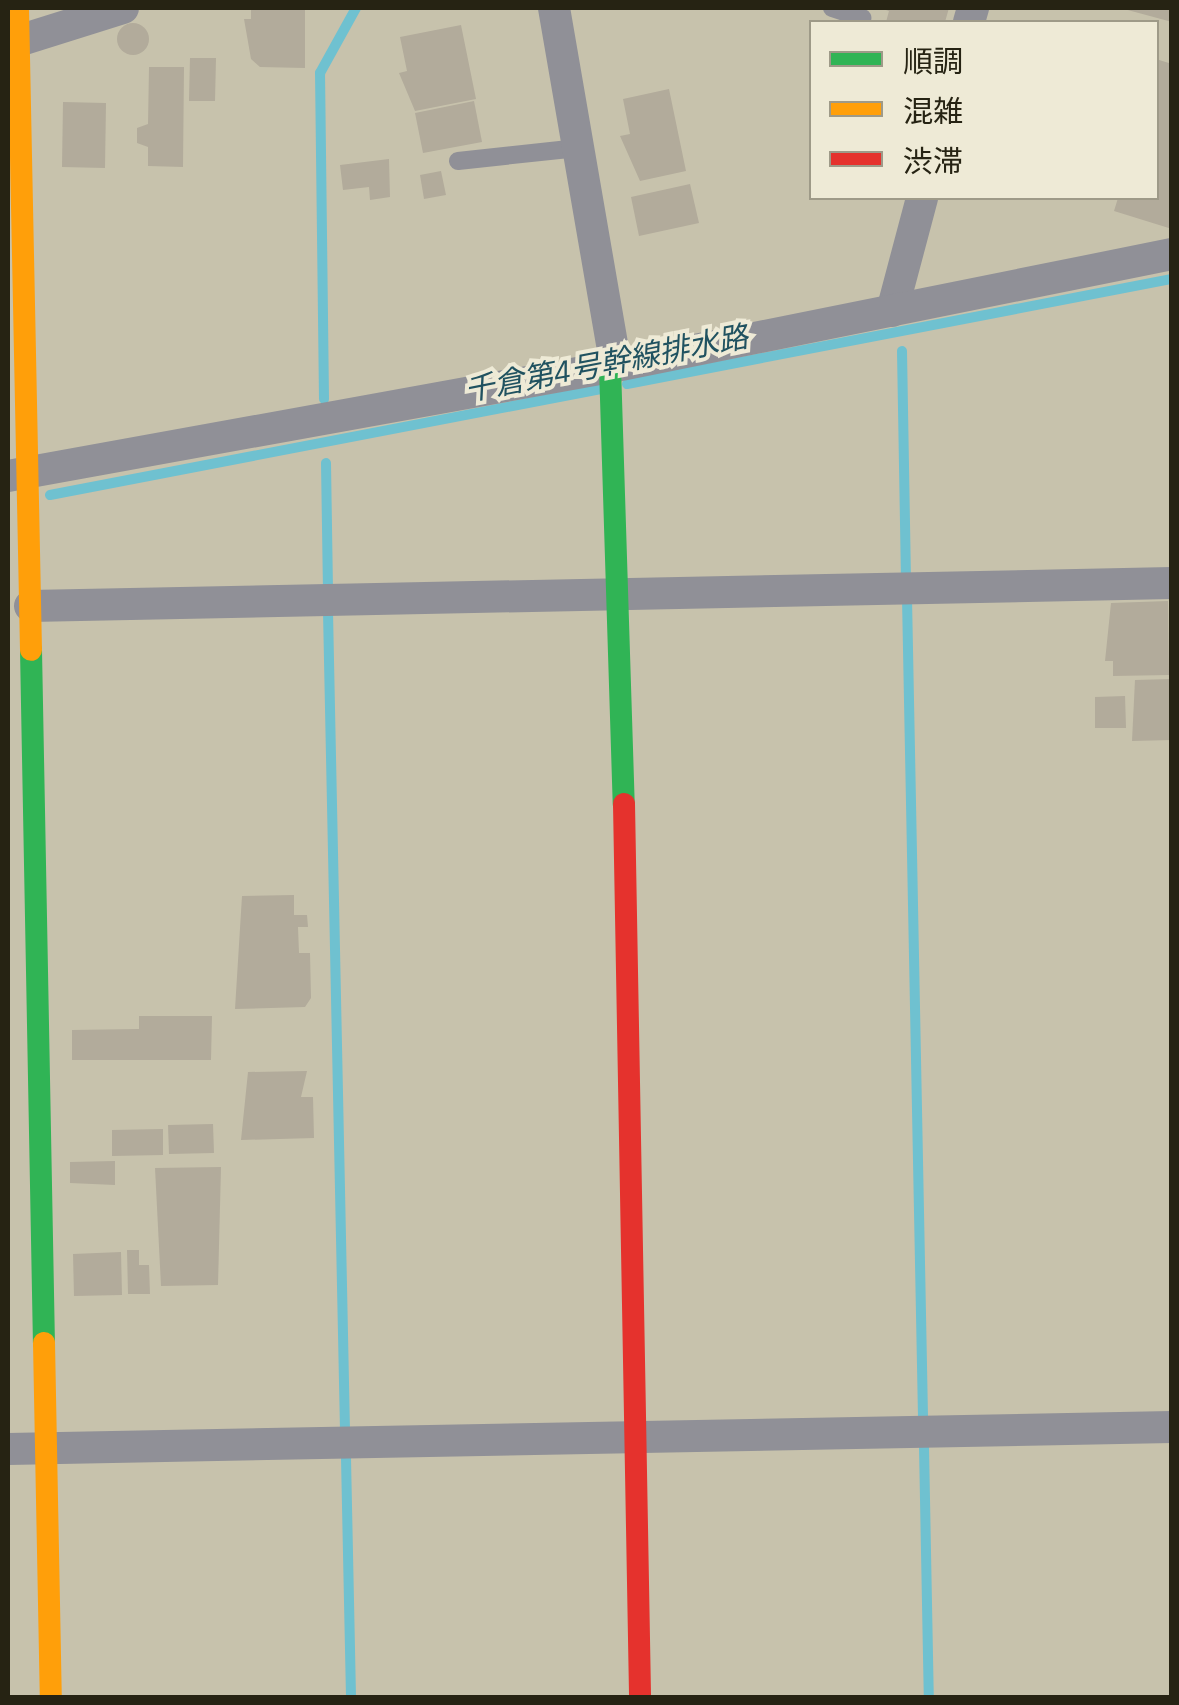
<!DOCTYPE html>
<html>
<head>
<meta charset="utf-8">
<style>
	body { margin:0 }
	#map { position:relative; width:1179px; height:1705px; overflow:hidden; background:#c7c2ac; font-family:"IBM Plex Sans","Noto Sans JP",sans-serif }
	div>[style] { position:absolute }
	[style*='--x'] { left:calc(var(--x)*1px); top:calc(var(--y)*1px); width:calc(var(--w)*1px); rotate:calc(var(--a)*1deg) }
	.stream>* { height:10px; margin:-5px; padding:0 5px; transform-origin:5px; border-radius:5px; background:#6fc1d0 }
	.building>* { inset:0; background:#b2ab9b }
	.round { border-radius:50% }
	.lane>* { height:18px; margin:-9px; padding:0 9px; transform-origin:9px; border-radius:9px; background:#909097 }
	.street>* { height:32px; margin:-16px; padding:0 16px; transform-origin:16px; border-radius:16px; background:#909097 }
	.fast>* { height:22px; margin:-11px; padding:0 11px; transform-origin:11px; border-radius:11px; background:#30b455 }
	.slow>* { height:22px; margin:-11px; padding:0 11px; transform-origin:11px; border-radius:11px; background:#ff9f0a }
	.jam>* { height:22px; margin:-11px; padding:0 11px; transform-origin:11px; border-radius:11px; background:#e5322d }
	span { translate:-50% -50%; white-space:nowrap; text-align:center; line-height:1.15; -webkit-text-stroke:8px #eeead6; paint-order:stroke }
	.water-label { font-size:30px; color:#205260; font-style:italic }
	.frame { position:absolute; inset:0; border:10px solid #262313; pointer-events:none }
	.legend { position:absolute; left:809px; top:20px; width:350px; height:180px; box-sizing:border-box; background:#eeead6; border:2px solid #9e9a88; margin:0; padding:12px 18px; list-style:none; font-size:30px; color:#262313 }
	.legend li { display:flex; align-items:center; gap:20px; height:50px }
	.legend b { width:50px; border:2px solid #9e9a88 }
</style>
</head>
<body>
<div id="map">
	<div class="stream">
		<div style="--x:902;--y:351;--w:224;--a:89"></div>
		<div style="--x:627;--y:384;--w:555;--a:-10.91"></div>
		<div style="--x:324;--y:399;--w:326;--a:-90.7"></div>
		<div style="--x:320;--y:73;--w:74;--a:-61"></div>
		<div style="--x:326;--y:463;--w:123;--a:89.1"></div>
		<div style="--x:50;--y:495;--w:561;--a:-10.89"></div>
		<div style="--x:907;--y:598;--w:819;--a:88.88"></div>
		<div style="--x:328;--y:612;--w:816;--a:88.81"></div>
		<div style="--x:924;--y:1447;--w:251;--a:88.9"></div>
		<div style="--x:346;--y:1458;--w:240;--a:88.8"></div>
	</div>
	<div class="building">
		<div style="clip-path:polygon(251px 8px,305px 8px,305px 68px,260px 67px,251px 59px,244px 19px,251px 19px)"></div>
		<div style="clip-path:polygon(880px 8px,949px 8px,945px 22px,886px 22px,889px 11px)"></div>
		<div style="clip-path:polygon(1125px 8px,1172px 8px,1172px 22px,1124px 9px)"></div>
		<div class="round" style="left:117px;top:23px;width:32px;height:32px"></div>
		<div style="clip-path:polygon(461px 25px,476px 99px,415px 111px,399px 73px,407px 71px,400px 37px)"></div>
		<div style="clip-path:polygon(190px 58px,216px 58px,215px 101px,189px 101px)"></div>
		<div style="clip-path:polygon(1156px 59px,1172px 64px,1172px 229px,1114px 211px,1118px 198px,1156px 198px)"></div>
		<div style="clip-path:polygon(149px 67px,184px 67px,183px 167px,148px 166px,148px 147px,137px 143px,137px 128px,148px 124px)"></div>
		<div style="clip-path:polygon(669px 89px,686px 171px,640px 181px,620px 136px,630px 134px,623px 99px)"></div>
		<div style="clip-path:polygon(474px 101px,482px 142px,423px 153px,415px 113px)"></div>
		<div style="clip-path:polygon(63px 102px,106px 103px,105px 168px,62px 167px)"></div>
		<div style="clip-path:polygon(389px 159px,390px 197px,370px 200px,369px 187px,343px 190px,340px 165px)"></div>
		<div style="clip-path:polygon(441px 171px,446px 195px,424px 199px,420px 175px)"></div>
		<div style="clip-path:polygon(690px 184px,699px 223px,639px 236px,631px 197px)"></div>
		<div style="clip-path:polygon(1168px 601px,1169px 675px,1113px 676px,1113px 661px,1105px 661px,1111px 603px)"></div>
		<div style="clip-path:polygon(1172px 679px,1172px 740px,1132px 741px,1135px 680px)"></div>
		<div style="clip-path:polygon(1125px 696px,1126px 728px,1095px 728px,1095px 697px)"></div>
		<div style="clip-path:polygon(294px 895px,294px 915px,307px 915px,308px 927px,298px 927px,299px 953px,310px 953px,311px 998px,305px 1007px,235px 1009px,242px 896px)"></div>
		<div style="clip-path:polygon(139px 1016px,212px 1016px,211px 1060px,72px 1060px,72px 1030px,139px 1029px)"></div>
		<div style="clip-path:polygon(307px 1071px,301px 1097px,313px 1097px,314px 1138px,241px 1140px,248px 1072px)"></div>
		<div style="clip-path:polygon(213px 1124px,214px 1153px,169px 1154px,168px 1125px)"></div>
		<div style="clip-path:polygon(163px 1129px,163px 1155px,112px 1156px,112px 1130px)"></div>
		<div style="clip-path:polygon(115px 1161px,115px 1185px,70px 1183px,70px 1162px)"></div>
		<div style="clip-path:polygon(221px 1167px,218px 1285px,161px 1286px,155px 1168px)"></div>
		<div style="clip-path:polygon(127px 1250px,139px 1250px,139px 1265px,149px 1265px,150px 1294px,128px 1294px)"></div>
		<div style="clip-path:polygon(121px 1252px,122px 1295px,74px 1296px,73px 1254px)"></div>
	</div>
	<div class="lane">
		<div style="--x:832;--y:8;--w:32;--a:18"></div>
		<div style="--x:458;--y:161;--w:121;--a:-6.2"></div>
	</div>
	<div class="street">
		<div style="--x:554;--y:8;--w:363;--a:80.2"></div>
		<div style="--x:969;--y:22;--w:15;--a:-74"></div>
		<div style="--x:18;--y:41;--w:110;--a:-17.4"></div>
		<div style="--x:892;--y:311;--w:117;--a:-75.1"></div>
		<div style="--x:8;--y:476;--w:618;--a:-10.26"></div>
		<div style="--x:616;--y:366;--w:567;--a:-11.39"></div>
		<div style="--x:30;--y:606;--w:1142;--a:-1.15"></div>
		<div style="--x:8;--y:1449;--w:1164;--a:-1.08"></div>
	</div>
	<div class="fast">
		<div style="--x:610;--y:367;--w:437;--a:88.2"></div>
		<div style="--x:31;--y:650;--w:693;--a:88.93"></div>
	</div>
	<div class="slow">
		<div style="--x:18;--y:8;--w:642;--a:88.84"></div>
		<div style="--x:44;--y:1343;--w:355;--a:88.9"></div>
	</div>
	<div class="jam">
		<div style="--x:624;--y:804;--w:894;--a:88.97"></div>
	</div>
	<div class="water-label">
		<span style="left:606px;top:363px;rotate:-11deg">千倉第4号幹線排水路</span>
	</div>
	<div class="frame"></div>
	<ul class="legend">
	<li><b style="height:12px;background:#30b455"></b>順調</li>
	<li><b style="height:12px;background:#ff9f0a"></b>混雑</li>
	<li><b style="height:12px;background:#e5322d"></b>渋滞</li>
	</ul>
</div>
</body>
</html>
